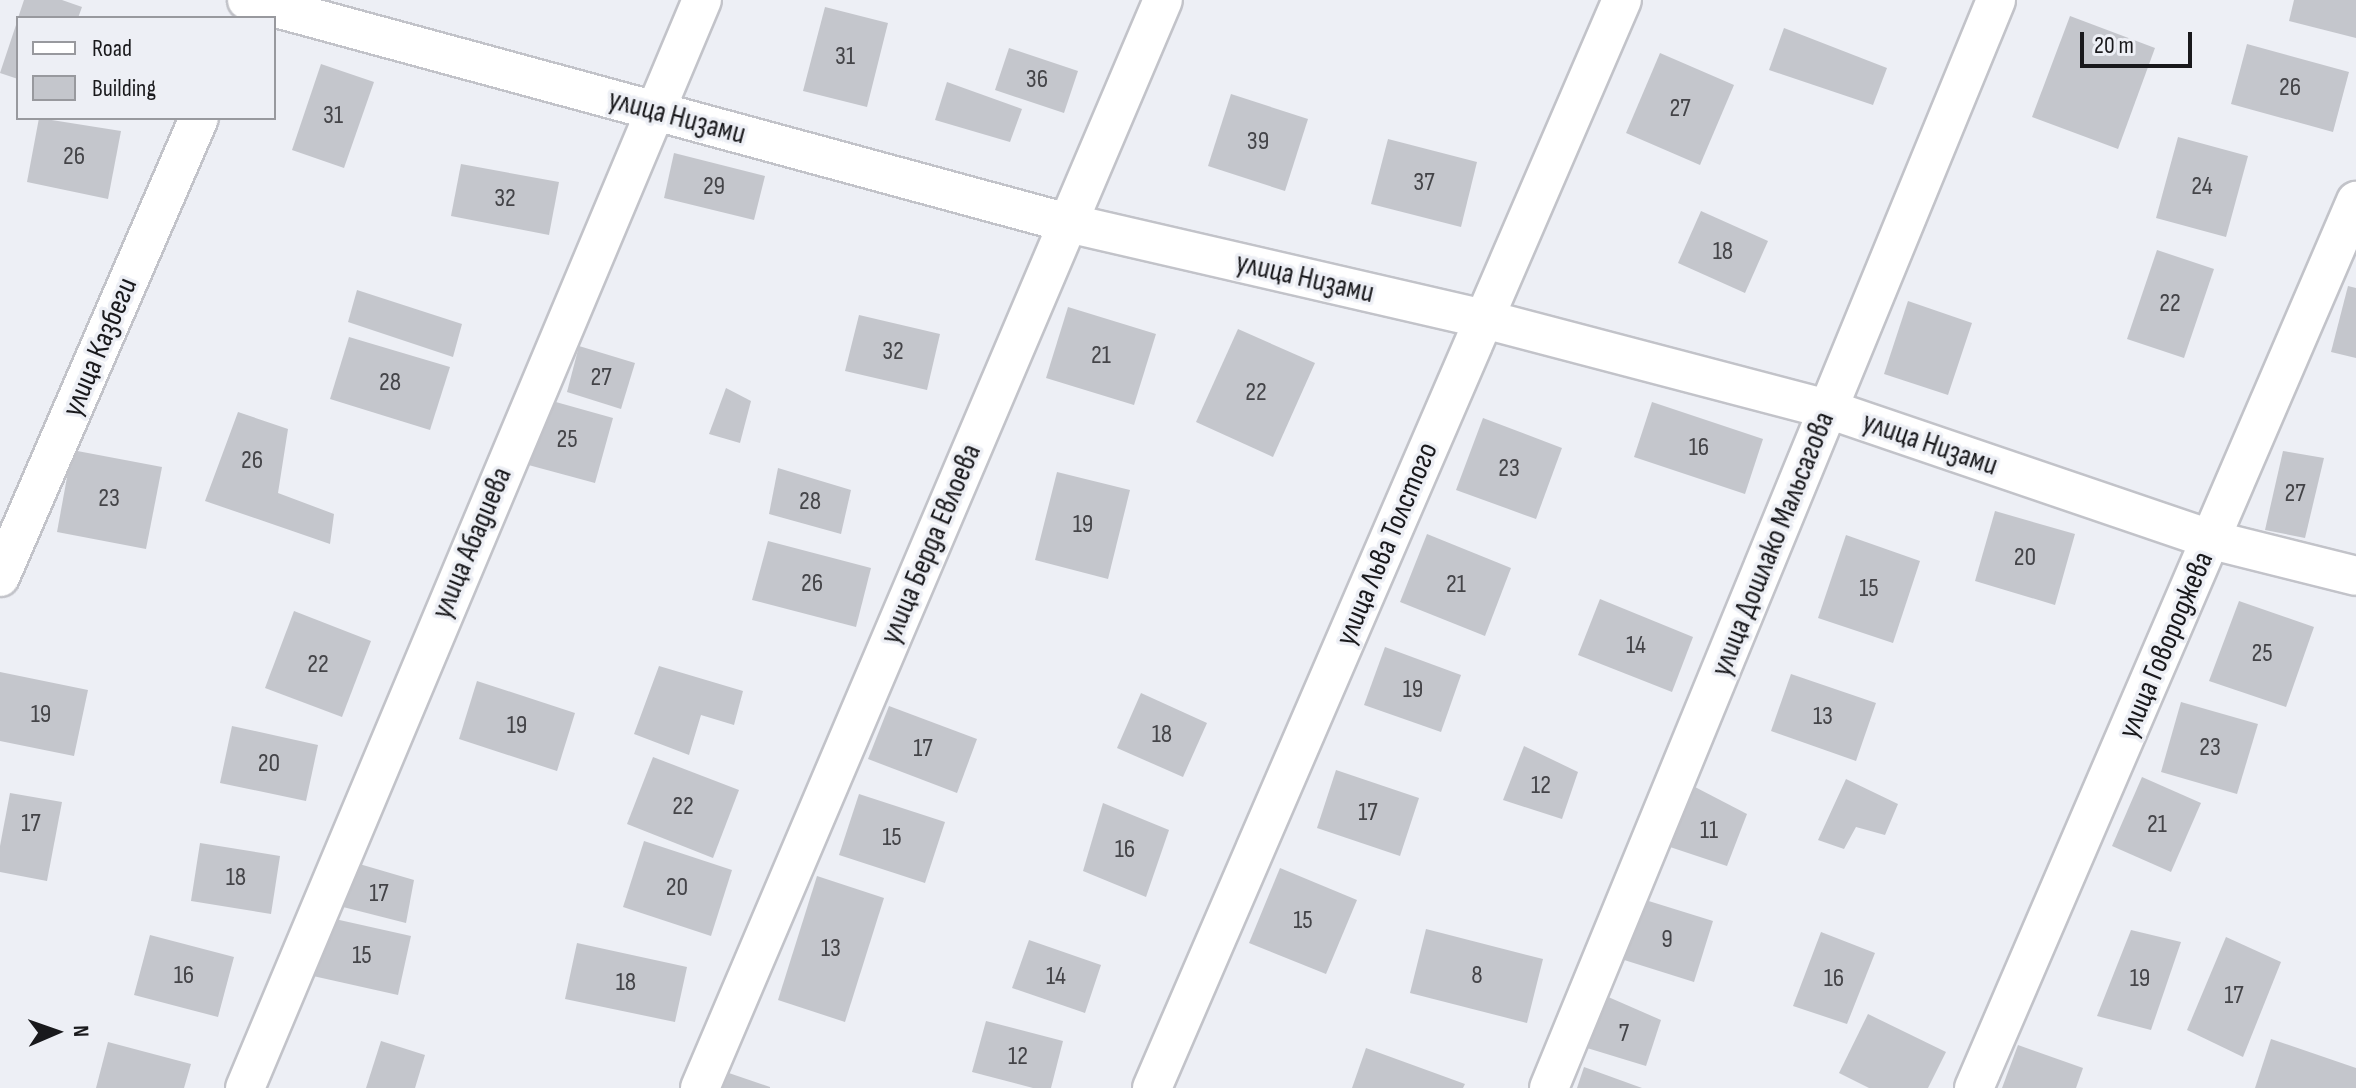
<!DOCTYPE html>
<html>
<head>
<meta charset="utf-8">
<style>
	body { margin:0 }
	#map { position:relative; width:2356px; height:1088px; overflow:hidden; background:#edeff5; font-family:"Sofia Sans Condensed",sans-serif }
	div>[style] { position:absolute }
	[style*='--x'] { left:calc(var(--x)*1px); top:calc(var(--y)*1px); width:calc(var(--w)*1px); rotate:calc(var(--a)*1deg) }
	.building>* { inset:0; background:#c4c6cc }
	.roads { filter:drop-shadow(2px 0 #c2c3c9) drop-shadow(-2px 0 #c2c3c9) drop-shadow(0 2px #c2c3c9) drop-shadow(0 -2px #c2c3c9) }
	.street>* { height:38px; margin:-19px; padding:0 19px; transform-origin:19px; border-radius:19px; background:#fff }
	span { translate:-50% -50%; white-space:nowrap; text-align:center; line-height:1.15; -webkit-text-stroke:7px #edeff5; paint-order:stroke }
	.number-label { font-size:26px; color:#444448 }
	.number-label span { -webkit-text-stroke-width:0 }
	.street-label { font-size:30px; color:#19191c }
	.legend { position:absolute; left:16px; top:16px; width:260px; height:104px; box-sizing:border-box; background:#edeff5; border:2px solid #98999e; margin:0; padding:10px 14px; list-style:none; font-size:24px; color:#19191c }
	.legend li { display:flex; align-items:center; gap:16px; height:40px }
	.legend b { width:40px; border:2px solid #98999e }
	.north { position:absolute; left:16px; top:992px; width:80px; height:80px; -webkit-text-stroke:6px #edeff5; paint-order:stroke; rotate:88deg; font-size:22px; font-weight:700; line-height:32px; text-align:center; color:#19191c }
	.north::after { content:''; display:block; margin:auto; width:28px; height:36px; background:#19191c; clip-path:polygon(50% 0,100% 100%,50% 72%,0 100%) }
	.scale { position:absolute; left:2080px; top:32px; width:112px; height:36px; box-sizing:border-box; border:4px solid #19191c; border-top:0; padding-left:10px; font-size:24px; line-height:28px; white-space:nowrap; color:#19191c; -webkit-text-stroke:6px #edeff5; paint-order:stroke }
</style>
</head>
<body>
<div id="map">
	<div class="building">
		<div style="clip-path:polygon(24px 0,62px 0,82px 7px,78px 18px,18px 18px)"></div>
		<div style="clip-path:polygon(2294px 0,2356px 0,2356px 38px,2289px 21px)"></div>
		<div style="clip-path:polygon(825px 7px,888px 23px,867px 107px,803px 91px)"></div>
		<div style="clip-path:polygon(2070px 16px,2155px 48px,2118px 149px,2032px 117px)"></div>
		<div style="clip-path:polygon(18px 19px,18px 79px,0 73px)"></div>
		<div style="clip-path:polygon(1784px 28px,1887px 68px,1873px 105px,1769px 70px)"></div>
		<div style="clip-path:polygon(2247px 44px,2349px 72px,2333px 132px,2231px 104px)"></div>
		<div style="clip-path:polygon(1009px 48px,1078px 71px,1064px 113px,995px 90px)"></div>
		<div style="clip-path:polygon(1660px 53px,1734px 85px,1700px 165px,1626px 133px)"></div>
		<div style="clip-path:polygon(321px 64px,374px 82px,344px 168px,292px 150px)"></div>
		<div style="clip-path:polygon(947px 82px,1022px 109px,1010px 142px,935px 120px)"></div>
		<div style="clip-path:polygon(1231px 94px,1308px 119px,1285px 191px,1208px 166px)"></div>
		<div style="clip-path:polygon(39px 118px,121px 131px,108px 199px,27px 182px)"></div>
		<div style="clip-path:polygon(2178px 137px,2248px 156px,2226px 237px,2156px 218px)"></div>
		<div style="clip-path:polygon(1388px 139px,1477px 162px,1461px 227px,1371px 204px)"></div>
		<div style="clip-path:polygon(674px 153px,765px 176px,754px 220px,664px 198px)"></div>
		<div style="clip-path:polygon(461px 164px,559px 182px,549px 235px,451px 216px)"></div>
		<div style="clip-path:polygon(1701px 211px,1768px 241px,1745px 293px,1678px 263px)"></div>
		<div style="clip-path:polygon(2157px 250px,2214px 269px,2184px 358px,2127px 339px)"></div>
		<div style="clip-path:polygon(2348px 286px,2356px 288px,2356px 358px,2331px 352px)"></div>
		<div style="clip-path:polygon(357px 290px,462px 324px,453px 357px,348px 322px)"></div>
		<div style="clip-path:polygon(1908px 301px,1972px 323px,1948px 395px,1884px 374px)"></div>
		<div style="clip-path:polygon(1068px 307px,1156px 334px,1134px 405px,1046px 378px)"></div>
		<div style="clip-path:polygon(859px 315px,940px 334px,927px 390px,845px 371px)"></div>
		<div style="clip-path:polygon(1238px 329px,1315px 363px,1273px 457px,1196px 422px)"></div>
		<div style="clip-path:polygon(349px 337px,450px 367px,430px 430px,330px 399px)"></div>
		<div style="clip-path:polygon(579px 346px,635px 363px,621px 409px,567px 392px)"></div>
		<div style="clip-path:polygon(726px 388px,751px 401px,740px 443px,709px 434px)"></div>
		<div style="clip-path:polygon(538px 397px,613px 418px,595px 483px,521px 463px)"></div>
		<div style="clip-path:polygon(1652px 402px,1763px 439px,1745px 494px,1634px 457px)"></div>
		<div style="clip-path:polygon(238px 412px,288px 429px,278px 493px,334px 514px,330px 544px,205px 501px)"></div>
		<div style="clip-path:polygon(1483px 418px,1562px 448px,1536px 519px,1456px 490px)"></div>
		<div style="clip-path:polygon(72px 450px,162px 467px,146px 549px,57px 532px)"></div>
		<div style="clip-path:polygon(2283px 451px,2324px 458px,2305px 538px,2265px 530px)"></div>
		<div style="clip-path:polygon(778px 468px,851px 490px,841px 534px,769px 514px)"></div>
		<div style="clip-path:polygon(1057px 472px,1130px 490px,1108px 579px,1035px 560px)"></div>
		<div style="clip-path:polygon(1995px 511px,2075px 534px,2055px 605px,1975px 581px)"></div>
		<div style="clip-path:polygon(1427px 534px,1511px 568px,1485px 636px,1400px 602px)"></div>
		<div style="clip-path:polygon(1846px 535px,1920px 561px,1893px 643px,1818px 618px)"></div>
		<div style="clip-path:polygon(768px 541px,871px 568px,856px 627px,752px 600px)"></div>
		<div style="clip-path:polygon(1600px 599px,1693px 637px,1672px 692px,1578px 655px)"></div>
		<div style="clip-path:polygon(2239px 601px,2314px 627px,2286px 707px,2209px 681px)"></div>
		<div style="clip-path:polygon(294px 611px,371px 641px,342px 717px,265px 688px)"></div>
		<div style="clip-path:polygon(1385px 647px,1461px 675px,1441px 732px,1364px 705px)"></div>
		<div style="clip-path:polygon(659px 666px,743px 691px,734px 725px,701px 715px,689px 755px,634px 734px)"></div>
		<div style="clip-path:polygon(0 672px,88px 690px,74px 756px,0 741px)"></div>
		<div style="clip-path:polygon(1791px 674px,1876px 703px,1856px 761px,1771px 731px)"></div>
		<div style="clip-path:polygon(477px 681px,575px 713px,557px 771px,459px 739px)"></div>
		<div style="clip-path:polygon(1141px 693px,1207px 723px,1183px 777px,1117px 748px)"></div>
		<div style="clip-path:polygon(2181px 702px,2258px 724px,2237px 794px,2161px 772px)"></div>
		<div style="clip-path:polygon(889px 706px,977px 739px,957px 793px,868px 759px)"></div>
		<div style="clip-path:polygon(232px 726px,318px 745px,306px 801px,220px 783px)"></div>
		<div style="clip-path:polygon(1524px 746px,1578px 772px,1562px 819px,1503px 800px)"></div>
		<div style="clip-path:polygon(653px 757px,739px 790px,713px 858px,627px 824px)"></div>
		<div style="clip-path:polygon(1336px 770px,1419px 798px,1400px 856px,1317px 828px)"></div>
		<div style="clip-path:polygon(2142px 777px,2201px 803px,2171px 872px,2112px 846px)"></div>
		<div style="clip-path:polygon(1846px 779px,1898px 804px,1885px 835px,1856px 827px,1844px 849px,1818px 840px)"></div>
		<div style="clip-path:polygon(1695px 787px,1747px 814px,1727px 866px,1670px 847px)"></div>
		<div style="clip-path:polygon(10px 793px,62px 802px,47px 881px,0 872px,0 846px)"></div>
		<div style="clip-path:polygon(859px 794px,945px 822px,925px 883px,839px 855px)"></div>
		<div style="clip-path:polygon(1103px 803px,1169px 830px,1146px 897px,1083px 871px)"></div>
		<div style="clip-path:polygon(644px 841px,732px 870px,711px 936px,623px 907px)"></div>
		<div style="clip-path:polygon(200px 843px,280px 856px,271px 914px,191px 901px)"></div>
		<div style="clip-path:polygon(356px 863px,414px 880px,406px 923px,343px 907px)"></div>
		<div style="clip-path:polygon(1280px 868px,1357px 900px,1326px 974px,1249px 943px)"></div>
		<div style="clip-path:polygon(817px 876px,884px 898px,845px 1022px,778px 1000px)"></div>
		<div style="clip-path:polygon(1639px 898px,1713px 921px,1694px 982px,1621px 959px)"></div>
		<div style="clip-path:polygon(326px 917px,411px 936px,398px 995px,313px 976px)"></div>
		<div style="clip-path:polygon(1426px 929px,1543px 959px,1527px 1023px,1410px 993px)"></div>
		<div style="clip-path:polygon(2131px 930px,2181px 942px,2151px 1030px,2097px 1016px)"></div>
		<div style="clip-path:polygon(1821px 932px,1875px 953px,1847px 1024px,1793px 1006px)"></div>
		<div style="clip-path:polygon(150px 935px,234px 957px,218px 1017px,134px 995px)"></div>
		<div style="clip-path:polygon(2226px 937px,2281px 962px,2243px 1057px,2187px 1030px)"></div>
		<div style="clip-path:polygon(1029px 940px,1101px 965px,1085px 1013px,1012px 988px)"></div>
		<div style="clip-path:polygon(577px 943px,687px 967px,675px 1022px,565px 999px)"></div>
		<div style="clip-path:polygon(1606px 996px,1661px 1020px,1646px 1066px,1587px 1048px)"></div>
		<div style="clip-path:polygon(1868px 1014px,1946px 1052px,1928px 1088px,1869px 1088px,1839px 1073px)"></div>
		<div style="clip-path:polygon(986px 1021px,1063px 1041px,1051px 1088px,1033px 1088px,972px 1072px)"></div>
		<div style="clip-path:polygon(2271px 1039px,2356px 1068px,2356px 1088px,2255px 1088px)"></div>
		<div style="clip-path:polygon(381px 1041px,425px 1055px,415px 1088px,366px 1088px)"></div>
		<div style="clip-path:polygon(108px 1042px,191px 1064px,184px 1088px,96px 1088px)"></div>
		<div style="clip-path:polygon(2018px 1045px,2083px 1068px,2076px 1088px,2002px 1088px)"></div>
		<div style="clip-path:polygon(1366px 1048px,1465px 1084px,1463px 1088px,1352px 1088px)"></div>
		<div style="clip-path:polygon(1584px 1067px,1642px 1088px,1577px 1088px)"></div>
		<div style="clip-path:polygon(723px 1071px,770px 1087px,770px 1088px,717px 1088px)"></div>
	</div>
	<div class="roads">
		<div class="street">
			<div style="--x:247;--y:0;--w:851;--a:15.2"></div>
			<div style="--x:1068;--y:223;--w:427;--a:13"></div>
			<div style="--x:1484;--y:319;--w:356;--a:14.7"></div>
			<div style="--x:1828;--y:409;--w:406;--a:18.8"></div>
			<div style="--x:2212;--y:540;--w:148;--a:14"></div>
			<div style="--x:0;--y:577;--w:500;--a:-66.56"></div>
			<div style="--x:245;--y:1088;--w:1180;--a:-67.22"></div>
			<div style="--x:700;--y:1088;--w:1182;--a:-66.95"></div>
			<div style="--x:1152;--y:1088;--w:1185;--a:-66.64"></div>
			<div style="--x:1549;--y:1088;--w:1176;--a:-67.66"></div>
			<div style="--x:1974;--y:1088;--w:966;--a:-66.7"></div>
		</div>
	</div>
	<div class="number-label">
		<span style="left:845px;top:57px">31</span>
		<span style="left:1037px;top:80px">36</span>
		<span style="left:2290px;top:88px">26</span>
		<span style="left:1680px;top:109px">27</span>
		<span style="left:333px;top:116px">31</span>
		<span style="left:1258px;top:142px">39</span>
		<span style="left:74px;top:157px">26</span>
		<span style="left:1424px;top:183px">37</span>
		<span style="left:714px;top:187px">29</span>
		<span style="left:2202px;top:187px">24</span>
		<span style="left:505px;top:199px">32</span>
		<span style="left:1723px;top:252px">18</span>
		<span style="left:2170px;top:304px">22</span>
		<span style="left:893px;top:352px">32</span>
		<span style="left:1101px;top:356px">21</span>
		<span style="left:601px;top:378px">27</span>
		<span style="left:390px;top:383px">28</span>
		<span style="left:1256px;top:393px">22</span>
		<span style="left:567px;top:440px">25</span>
		<span style="left:1699px;top:448px">16</span>
		<span style="left:252px;top:461px">26</span>
		<span style="left:1509px;top:469px">23</span>
		<span style="left:2295px;top:494px">27</span>
		<span style="left:109px;top:499px">23</span>
		<span style="left:810px;top:502px">28</span>
		<span style="left:1083px;top:525px">19</span>
		<span style="left:2025px;top:558px">20</span>
		<span style="left:812px;top:584px">26</span>
		<span style="left:1456px;top:585px">21</span>
		<span style="left:1869px;top:589px">15</span>
		<span style="left:1636px;top:646px">14</span>
		<span style="left:2262px;top:654px">25</span>
		<span style="left:318px;top:665px">22</span>
		<span style="left:1413px;top:690px">19</span>
		<span style="left:41px;top:715px">19</span>
		<span style="left:1823px;top:717px">13</span>
		<span style="left:517px;top:726px">19</span>
		<span style="left:1162px;top:735px">18</span>
		<span style="left:2210px;top:748px">23</span>
		<span style="left:923px;top:749px">17</span>
		<span style="left:269px;top:764px">20</span>
		<span style="left:1541px;top:786px">12</span>
		<span style="left:683px;top:807px">22</span>
		<span style="left:1368px;top:813px">17</span>
		<span style="left:31px;top:824px">17</span>
		<span style="left:2157px;top:825px">21</span>
		<span style="left:1709px;top:831px">11</span>
		<span style="left:892px;top:838px">15</span>
		<span style="left:1125px;top:850px">16</span>
		<span style="left:236px;top:878px">18</span>
		<span style="left:677px;top:888px">20</span>
		<span style="left:379px;top:894px">17</span>
		<span style="left:1303px;top:921px">15</span>
		<span style="left:1667px;top:940px">9</span>
		<span style="left:831px;top:949px">13</span>
		<span style="left:362px;top:956px">15</span>
		<span style="left:184px;top:976px">16</span>
		<span style="left:1477px;top:976px">8</span>
		<span style="left:1056px;top:977px">14</span>
		<span style="left:1834px;top:979px">16</span>
		<span style="left:2140px;top:979px">19</span>
		<span style="left:626px;top:983px">18</span>
		<span style="left:2234px;top:996px">17</span>
		<span style="left:1624px;top:1034px">7</span>
		<span style="left:1018px;top:1057px">12</span>
	</div>
	<div class="street-label">
		<span style="left:677px;top:117px;rotate:15deg">улица Низами</span>
		<span style="left:1305px;top:278px;rotate:13deg">улица Низами</span>
		<span style="left:100px;top:347px;rotate:-67deg">улица Казбеги</span>
		<span style="left:1930px;top:444px;rotate:19deg">улица Низами</span>
		<span style="left:472px;top:543px;rotate:-67deg">улица Абадиева</span>
		<span style="left:931px;top:544px;rotate:-67deg">улица Берда Евлоева</span>
		<span style="left:1387px;top:544px;rotate:-67deg">улица Льва Толстого</span>
		<span style="left:1773px;top:544px;rotate:-68deg">улица Дошлако Мальсагова</span>
		<span style="left:2166px;top:645px;rotate:-67deg">улица Говороджева</span>
	</div>
	<ul class="legend">
	<li><b style="height:10px;background:#fff"></b>Road</li>
	<li><b style="height:22px;background:#c4c6cc"></b>Building</li>
	</ul>
	<div class="north">N</div>
	<div class="scale">20 m</div>
</div>
</body>
</html>
